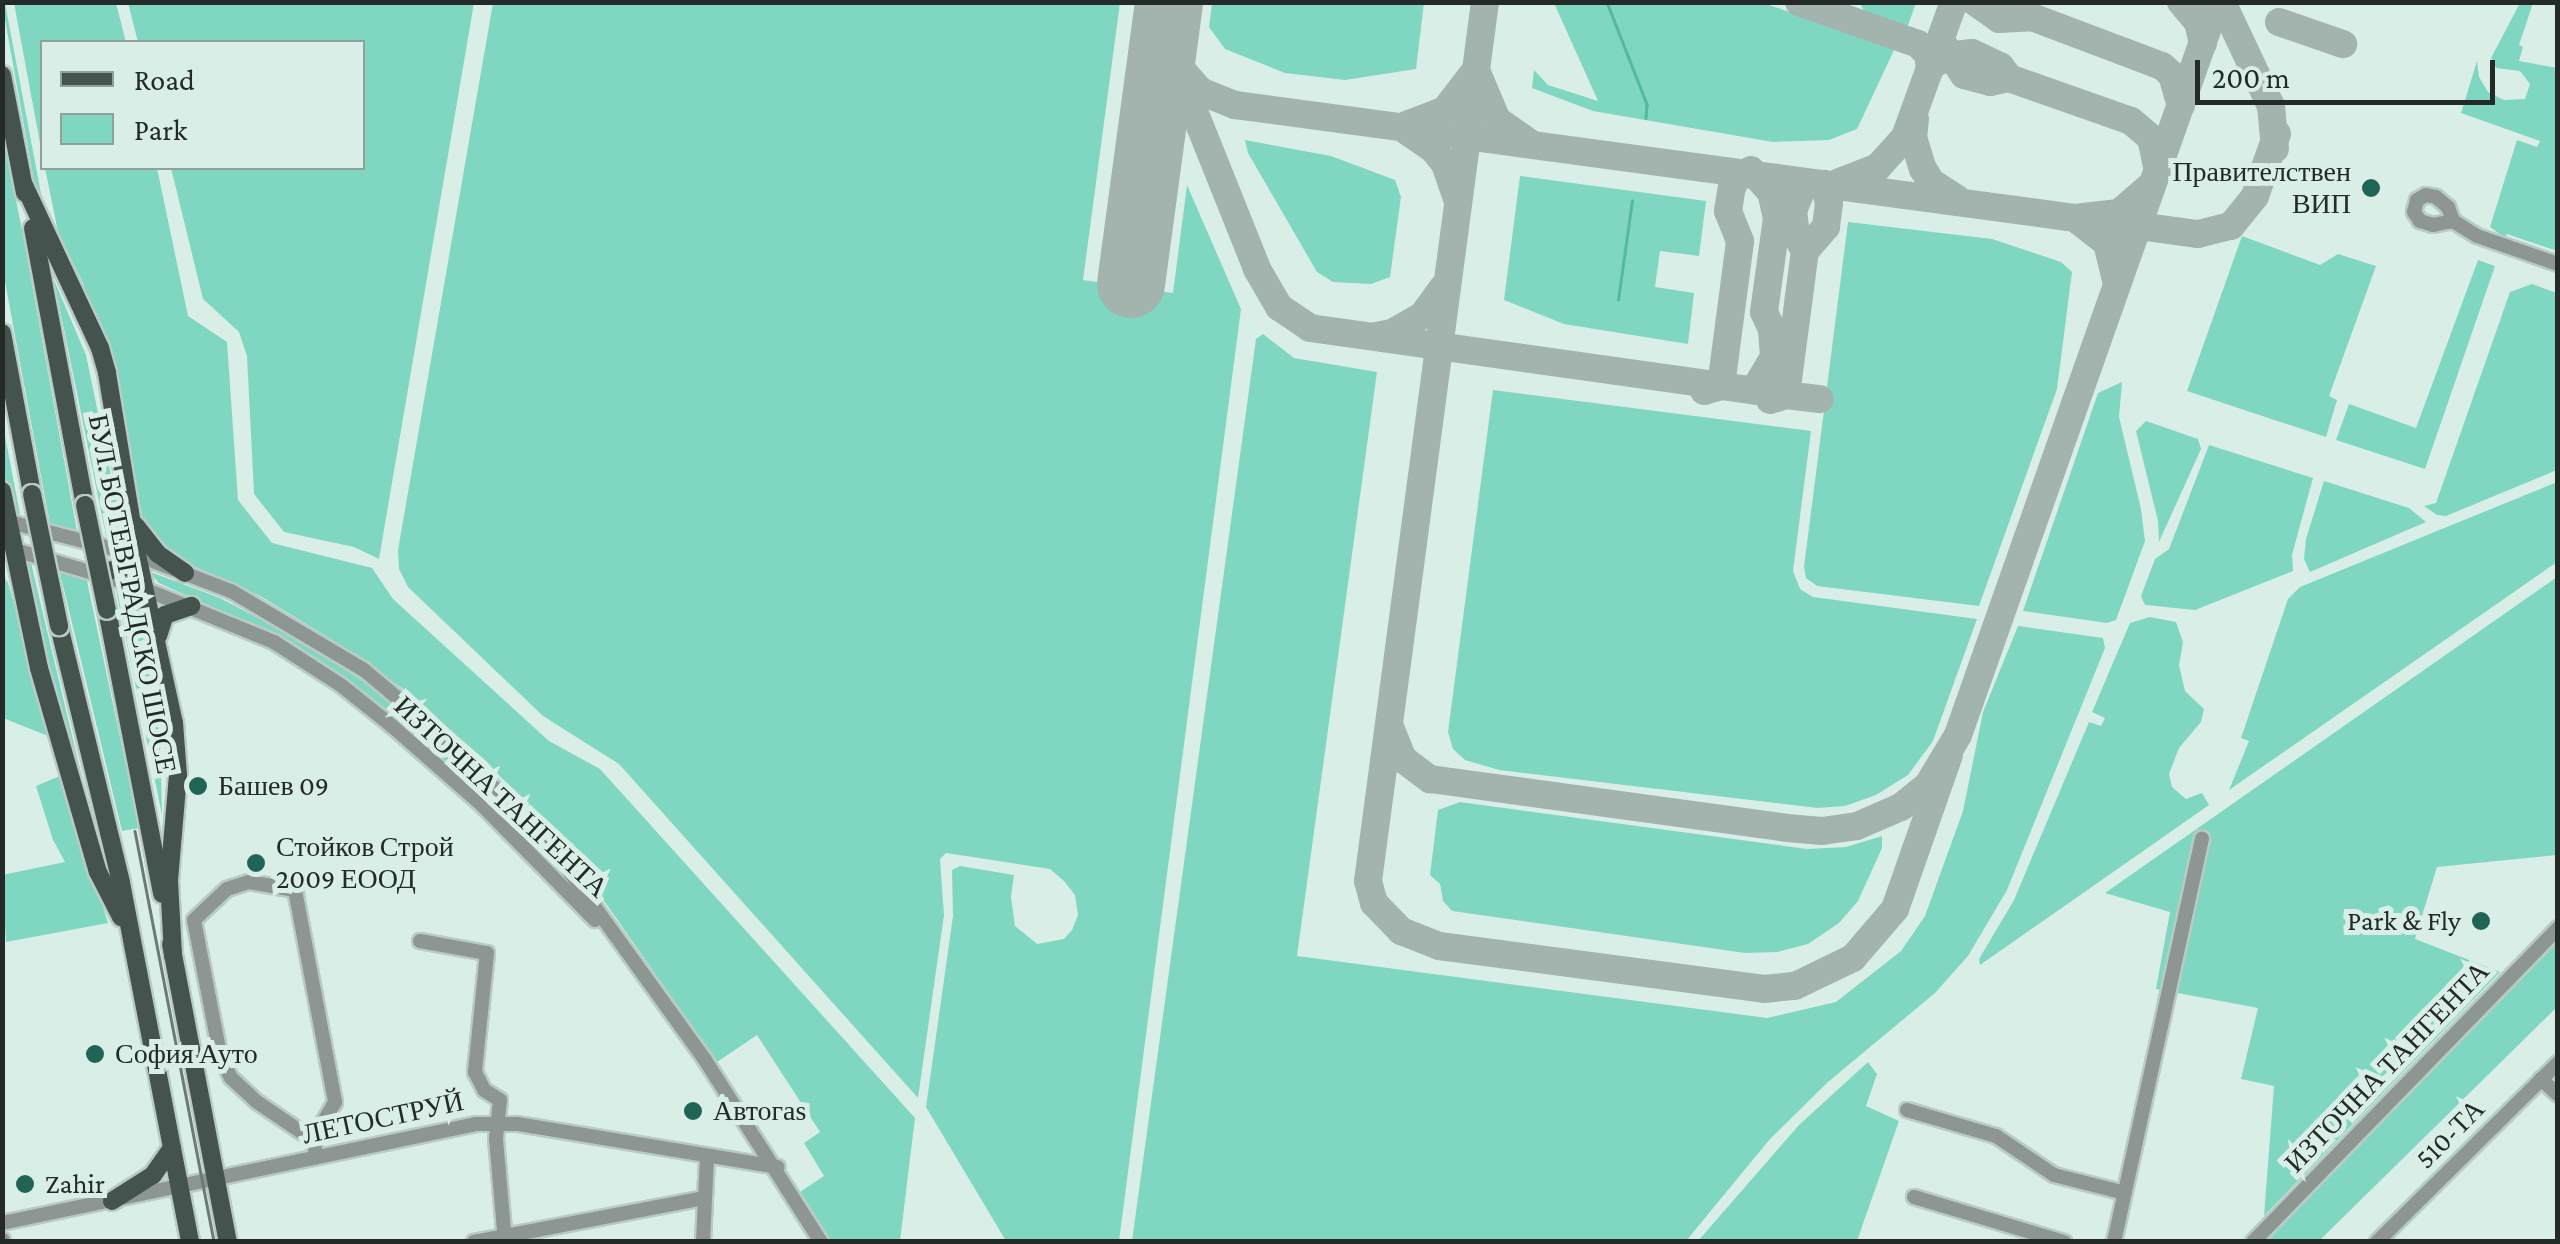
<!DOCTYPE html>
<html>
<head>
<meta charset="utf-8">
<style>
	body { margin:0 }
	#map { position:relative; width:2560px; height:1244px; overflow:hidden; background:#daeee8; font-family:"Crimson Pro",serif }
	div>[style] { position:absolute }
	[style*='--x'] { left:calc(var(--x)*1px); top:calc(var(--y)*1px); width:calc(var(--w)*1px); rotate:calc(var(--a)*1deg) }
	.green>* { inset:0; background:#80d7c1 }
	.stream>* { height:2.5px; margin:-1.25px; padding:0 1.25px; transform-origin:1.25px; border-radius:1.25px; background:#55b9a2 }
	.taxiway>* { height:28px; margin:-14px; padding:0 14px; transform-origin:14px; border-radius:14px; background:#a3b4ae }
	.runway>* { height:68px; margin:-34px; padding:0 34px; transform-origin:34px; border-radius:34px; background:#a3b4ae }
	.roads { filter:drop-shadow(2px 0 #b9cbc5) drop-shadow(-2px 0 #b9cbc5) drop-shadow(0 2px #b9cbc5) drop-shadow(0 -2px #b9cbc5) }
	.minor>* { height:14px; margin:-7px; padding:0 7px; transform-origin:7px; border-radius:7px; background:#8e9694 }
	.major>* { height:18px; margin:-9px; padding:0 9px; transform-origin:9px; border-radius:9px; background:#45534f }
	.tram>* { height:2.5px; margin:-1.25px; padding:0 1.25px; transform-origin:1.25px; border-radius:1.25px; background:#6c7975 }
	.bridges { filter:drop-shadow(2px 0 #b9cbc5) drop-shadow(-2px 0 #b9cbc5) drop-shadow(0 2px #b9cbc5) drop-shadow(0 -2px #b9cbc5) }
	.major-bridge>* { height:18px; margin:-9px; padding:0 9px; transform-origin:9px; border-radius:9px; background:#45534f }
	.dots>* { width:28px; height:28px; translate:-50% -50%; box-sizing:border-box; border:5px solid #daeee8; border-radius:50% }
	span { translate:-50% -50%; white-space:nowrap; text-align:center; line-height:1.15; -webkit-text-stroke:10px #daeee8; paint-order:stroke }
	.poi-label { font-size:28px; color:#232a28 }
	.right { translate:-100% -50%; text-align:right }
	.left { translate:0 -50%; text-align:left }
	.street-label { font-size:28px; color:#232a28 }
	.frame { position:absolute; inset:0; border:5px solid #232a28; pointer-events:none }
	.legend { position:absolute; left:40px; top:40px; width:325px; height:130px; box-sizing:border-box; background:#daeee8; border:2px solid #91a09b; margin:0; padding:12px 18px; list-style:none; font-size:30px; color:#232a28 }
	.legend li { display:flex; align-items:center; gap:20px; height:50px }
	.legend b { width:50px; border:2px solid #91a09b }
	.scale { position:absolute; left:2195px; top:60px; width:300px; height:45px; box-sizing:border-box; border:5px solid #232a28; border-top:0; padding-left:12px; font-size:30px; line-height:35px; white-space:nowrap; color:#232a28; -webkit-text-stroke:8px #daeee8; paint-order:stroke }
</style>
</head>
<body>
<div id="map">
	<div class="green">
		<div style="clip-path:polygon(2px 3px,5px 3px,46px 220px,38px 203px)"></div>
		<div style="clip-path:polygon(14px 3px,116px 3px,126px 42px,42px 42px,42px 154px)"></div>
		<div style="clip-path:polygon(128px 3px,474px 3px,379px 559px,354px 547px,284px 532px,254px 494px,247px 356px,239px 332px,203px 299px,171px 168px,362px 168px,362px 42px,138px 42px)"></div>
		<div style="clip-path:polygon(493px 3px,1120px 3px,1083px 280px,1173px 293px,1187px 185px,1241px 309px,1119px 1241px,1006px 1241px,926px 1107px,953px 916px,952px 870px,960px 866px,1014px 875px,1011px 897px,1015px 926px,1037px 944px,1064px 939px,1072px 930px,1078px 915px,1075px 895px,1064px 881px,1050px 869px,946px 853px,940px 859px,944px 915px,918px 1098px,619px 764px,543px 716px,408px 587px,399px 569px,398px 550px)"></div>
		<div style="clip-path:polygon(1212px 3px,1424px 3px,1416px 69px,1345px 80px,1285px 73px,1225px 49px,1209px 27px)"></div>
		<div style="clip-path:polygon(1554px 3px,1763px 3px,1895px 48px,1857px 129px,1829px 140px,1773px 142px,1593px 111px,1532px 88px,1534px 70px,1548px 85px,1598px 101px)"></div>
		<div style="clip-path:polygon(1860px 3px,1860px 2px,1916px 3px,1907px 28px,1899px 31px,1867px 17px)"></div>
		<div style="clip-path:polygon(2520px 3px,2533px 3px,2519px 45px,2523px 47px,2519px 61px,2557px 68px,2557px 251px,2507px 234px,2505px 238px,2490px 227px,2517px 140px,2537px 147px,2540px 141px,2461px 113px,2477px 61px,2479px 77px,2488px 92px,2504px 100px,2525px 99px,2530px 84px,2520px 71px,2496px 68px,2491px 58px)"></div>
		<div style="clip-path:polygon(2px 130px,22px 230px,77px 531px,50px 524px,3px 271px)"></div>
		<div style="clip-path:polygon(1245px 140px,1331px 156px,1395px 180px,1401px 197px,1390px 277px,1371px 284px,1333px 282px,1317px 272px,1248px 153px)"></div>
		<div style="clip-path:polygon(45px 168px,157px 168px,188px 316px,227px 342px,238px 500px,272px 543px,372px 568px,393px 599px,549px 741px,600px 769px,915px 1118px,900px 1241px,821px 1241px,794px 1196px,824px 1176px,804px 1143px,820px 1132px,757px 1035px,717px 1062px,574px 858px,486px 761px,406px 691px,331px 639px,260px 596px,169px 555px,152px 537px,143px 519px,113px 365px,82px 295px,84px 285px,58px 232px)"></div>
		<div style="clip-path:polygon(1520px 176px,1706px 201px,1699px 256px,1660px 251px,1655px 287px,1694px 293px,1688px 344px,1564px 324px,1504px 300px)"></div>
		<div style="clip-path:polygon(1848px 222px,1992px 239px,2061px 262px,2072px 272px,2057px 389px,1979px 606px,1817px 586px,1806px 578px,1804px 567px)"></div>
		<div style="clip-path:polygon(2242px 236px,2320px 265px,2338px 254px,2376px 266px,2329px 396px,2337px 400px,2326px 437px,2187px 391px)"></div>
		<div style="clip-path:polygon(2478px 260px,2495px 266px,2425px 469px,2336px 440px,2349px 404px,2416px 428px)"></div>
		<div style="clip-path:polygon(54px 280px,86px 355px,125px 543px,106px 536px)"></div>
		<div style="clip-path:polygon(2532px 284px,2557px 293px,2557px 470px,2446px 516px,2437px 515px,2424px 506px,2436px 503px,2510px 292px)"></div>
		<div style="clip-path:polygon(1263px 334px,1294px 358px,1377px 372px,1297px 956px,1767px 1018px,1836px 1002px,1901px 951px,1925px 916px,1963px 811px,1983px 712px,2018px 626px,2103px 638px,2105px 648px,2007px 890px,1968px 956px,1935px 993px,1828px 1082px,1770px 1139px,1686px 1241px,1132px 1241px,1256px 339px)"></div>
		<div style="clip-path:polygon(2122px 382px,2119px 417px,2141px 509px,2145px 541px,2116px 620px,2107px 623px,2023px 611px,2098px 393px)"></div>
		<div style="clip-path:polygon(1493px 390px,1811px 431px,1793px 571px,1800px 589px,1813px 597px,1977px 619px,1933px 741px,1908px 775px,1876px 795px,1845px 806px,1818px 808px,1499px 770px,1465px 760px,1453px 749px,1448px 732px)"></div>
		<div style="clip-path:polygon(2px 420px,20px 514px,12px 513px,3px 469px)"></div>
		<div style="clip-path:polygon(2146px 421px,2198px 439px,2201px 449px,2159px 542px,2158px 521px,2136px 431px)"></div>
		<div style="clip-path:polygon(2209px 445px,2313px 478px,2292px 555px,2293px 571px,2195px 610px,2145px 605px,2141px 596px,2155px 559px,2169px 549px)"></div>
		<div style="clip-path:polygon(2324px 481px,2409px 508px,2426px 522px,2310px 572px,2304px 559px,2306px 539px)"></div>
		<div style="clip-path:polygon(2557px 482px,2557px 562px,2229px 790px,2249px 741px,2241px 738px,2288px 599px,2300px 587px)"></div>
		<div style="clip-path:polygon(22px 561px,31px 563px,89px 807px,47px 677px)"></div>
		<div style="clip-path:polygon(59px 569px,86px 576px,139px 828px,122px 831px)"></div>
		<div style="clip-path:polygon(148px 571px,220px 598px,305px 643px,364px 682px,433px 735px,481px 781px,522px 823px,559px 874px,412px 729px,337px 673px,264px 631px,159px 583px)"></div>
		<div style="clip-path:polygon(2px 573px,8px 583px,53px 738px,3px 718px)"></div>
		<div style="clip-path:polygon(2557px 577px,2557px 855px,2437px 867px,2415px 939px,2500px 972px,2264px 1216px,2274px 1086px,2241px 1079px,2258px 1008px,2156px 989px,2170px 912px,2105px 893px)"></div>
		<div style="clip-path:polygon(115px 585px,135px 591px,160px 737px,162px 815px)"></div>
		<div style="clip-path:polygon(2150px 617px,2176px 622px,2183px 642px,2179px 665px,2185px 691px,2204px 709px,2201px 722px,2179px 748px,2169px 774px,2172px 787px,2186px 799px,2202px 793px,2209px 805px,1980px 965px,1979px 959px,2014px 900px,2089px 722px,2101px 726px,2105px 718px,2092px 712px,2130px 623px)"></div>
		<div style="clip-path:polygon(62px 775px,108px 923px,6px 942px,2px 875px,65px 862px,53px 840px,36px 786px)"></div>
		<div style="clip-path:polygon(1460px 802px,1807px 849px,1846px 847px,1882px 836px,1882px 848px,1858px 901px,1839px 923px,1808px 944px,1777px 952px,1745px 953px,1452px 911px,1443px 901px,1440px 884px,1430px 875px,1438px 810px)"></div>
		<div style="clip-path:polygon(2557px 934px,2557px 1007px,2319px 1241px,2267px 1242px)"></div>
		<div style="clip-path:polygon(1868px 1062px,1877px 1074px,1866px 1106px,1899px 1121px,1857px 1241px,1698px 1241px,1799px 1125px)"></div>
	</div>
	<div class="stream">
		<div style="--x:1607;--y:2;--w:110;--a:68.6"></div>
		<div style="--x:1647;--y:104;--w:14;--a:94"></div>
		<div style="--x:1618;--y:300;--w:100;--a:-82"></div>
	</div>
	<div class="taxiway">
		<div style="--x:1485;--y:2;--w:887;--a:97.58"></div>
		<div style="--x:1368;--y:881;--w:23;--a:75"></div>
		<div style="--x:1374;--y:903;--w:39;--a:46"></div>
		<div style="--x:1401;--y:931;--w:41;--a:21.5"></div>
		<div style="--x:1439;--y:946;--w:328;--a:7.5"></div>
		<div style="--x:1764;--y:989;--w:31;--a:-6"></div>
		<div style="--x:1795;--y:986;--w:64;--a:-25.8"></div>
		<div style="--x:1853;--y:958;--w:65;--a:-49.4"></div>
		<div style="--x:1895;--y:909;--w:163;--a:-70.7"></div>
		<div style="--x:1799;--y:2;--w:126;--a:19.4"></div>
		<div style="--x:1918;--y:44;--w:14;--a:45"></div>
		<div style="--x:1928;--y:54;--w:15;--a:82"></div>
		<div style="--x:1975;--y:2;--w:29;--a:35"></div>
		<div style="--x:1999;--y:19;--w:33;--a:-3"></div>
		<div style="--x:2019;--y:2;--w:20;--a:49"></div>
		<div style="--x:2032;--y:17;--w:139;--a:20.7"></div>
		<div style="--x:2162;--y:66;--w:13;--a:42"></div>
		<div style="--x:2172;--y:75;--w:32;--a:74"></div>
		<div style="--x:2181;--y:2;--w:26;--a:50"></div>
		<div style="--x:2198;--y:22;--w:22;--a:77"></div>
		<div style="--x:2222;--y:2;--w:115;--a:64.8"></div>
		<div style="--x:2271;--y:106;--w:43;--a:84.7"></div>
		<div style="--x:2279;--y:22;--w:68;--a:19"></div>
		<div style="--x:1166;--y:23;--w:28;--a:82"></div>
		<div style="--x:1170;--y:51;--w:235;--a:68.2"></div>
		<div style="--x:1257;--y:269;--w:44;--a:59.9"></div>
		<div style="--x:1279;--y:307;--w:37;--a:34"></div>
		<div style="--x:1310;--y:328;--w:415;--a:8"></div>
		<div style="--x:1721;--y:386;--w:146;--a:-82.5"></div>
		<div style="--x:1941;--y:41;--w:41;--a:55.9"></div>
		<div style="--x:1964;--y:75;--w:27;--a:15"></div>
		<div style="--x:1990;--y:82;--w:19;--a:-12"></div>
		<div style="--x:1175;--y:62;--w:38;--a:49"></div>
		<div style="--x:1200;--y:91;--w:38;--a:22"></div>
		<div style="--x:1235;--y:105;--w:848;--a:7.66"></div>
		<div style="--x:2075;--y:218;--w:44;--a:-6.5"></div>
		<div style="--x:2119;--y:213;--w:40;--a:-41"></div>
		<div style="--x:1931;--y:66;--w:19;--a:-32"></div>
		<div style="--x:1947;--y:56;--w:25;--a:-7"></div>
		<div style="--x:1972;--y:53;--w:31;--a:25"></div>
		<div style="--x:2000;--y:66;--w:15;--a:53"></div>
		<div style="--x:2009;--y:78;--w:129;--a:19.4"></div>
		<div style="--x:2131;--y:121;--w:26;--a:40"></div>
		<div style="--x:2151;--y:138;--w:34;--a:78"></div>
		<div style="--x:1478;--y:75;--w:49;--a:67.1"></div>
		<div style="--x:1497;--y:120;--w:37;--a:35"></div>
		<div style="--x:1915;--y:119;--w:18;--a:96"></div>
		<div style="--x:1913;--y:137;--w:34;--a:73"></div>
		<div style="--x:1923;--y:169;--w:15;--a:58"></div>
		<div style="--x:1931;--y:182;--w:30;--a:33"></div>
		<div style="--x:1406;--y:125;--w:42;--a:-21"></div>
		<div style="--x:1445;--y:110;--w:44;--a:-52.4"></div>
		<div style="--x:1408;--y:132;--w:30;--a:34"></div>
		<div style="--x:1433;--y:149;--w:19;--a:51"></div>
		<div style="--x:1445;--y:164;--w:37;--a:71"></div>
		<div style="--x:1751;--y:170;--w:30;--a:48"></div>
		<div style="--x:1771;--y:192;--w:27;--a:77"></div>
		<div style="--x:1777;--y:218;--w:95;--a:97.9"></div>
		<div style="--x:1764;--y:312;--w:19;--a:65"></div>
		<div style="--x:1772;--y:329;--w:28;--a:86"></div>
		<div style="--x:1774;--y:357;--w:39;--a:121"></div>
		<div style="--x:1837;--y:183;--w:44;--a:-21.3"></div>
		<div style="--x:1878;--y:167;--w:40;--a:-48"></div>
		<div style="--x:1905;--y:137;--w:144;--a:-70.1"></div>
		<div style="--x:2075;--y:218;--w:41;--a:38"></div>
		<div style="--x:2107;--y:243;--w:42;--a:76.3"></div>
		<div style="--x:2124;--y:224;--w:75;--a:7.7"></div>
		<div style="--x:2198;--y:234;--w:34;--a:-14"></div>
		<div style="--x:2231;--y:226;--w:38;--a:-51"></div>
		<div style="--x:2255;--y:196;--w:66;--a:-70.5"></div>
		<div style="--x:1740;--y:241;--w:32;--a:-112"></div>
		<div style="--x:1728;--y:211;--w:24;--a:-81"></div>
		<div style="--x:1732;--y:187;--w:16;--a:-60"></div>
		<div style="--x:1805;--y:251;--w:32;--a:-49"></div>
		<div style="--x:1826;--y:227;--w:24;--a:-83"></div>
		<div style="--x:1829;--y:203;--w:20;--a:-105"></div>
		<div style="--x:1376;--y:336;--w:16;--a:-11"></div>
		<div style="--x:1392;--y:333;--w:36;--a:-30"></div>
		<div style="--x:1423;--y:315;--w:34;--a:-54"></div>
		<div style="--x:1704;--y:391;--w:18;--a:-16"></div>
		<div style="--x:1721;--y:386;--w:66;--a:7.9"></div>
		<div style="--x:1786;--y:395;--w:145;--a:-82.5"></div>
		<div style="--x:1805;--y:251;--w:18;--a:-119"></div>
		<div style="--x:1796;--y:235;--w:24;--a:-97"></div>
		<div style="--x:1793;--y:211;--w:31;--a:-68"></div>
		<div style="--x:1770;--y:400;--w:17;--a:-17"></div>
		<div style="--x:1786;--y:395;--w:34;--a:7"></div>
		<div style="--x:1390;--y:727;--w:35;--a:68"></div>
		<div style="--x:1403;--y:759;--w:34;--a:37"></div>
		<div style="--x:1430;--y:779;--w:360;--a:7.8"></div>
		<div style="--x:1787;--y:828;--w:35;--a:5"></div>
		<div style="--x:1822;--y:831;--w:35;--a:-8"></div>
		<div style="--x:1857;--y:826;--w:48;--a:-23.4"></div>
		<div style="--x:1901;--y:807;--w:35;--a:-39"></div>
		<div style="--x:1928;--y:785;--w:58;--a:-59"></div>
		<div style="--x:1958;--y:735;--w:777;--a:-70.54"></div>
	</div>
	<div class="runway">
		<div style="--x:1131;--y:284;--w:285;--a:-82.3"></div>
	</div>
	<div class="roads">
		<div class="minor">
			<div style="--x:2453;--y:221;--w:20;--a:169"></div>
			<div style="--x:2433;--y:225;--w:14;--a:-163"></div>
			<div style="--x:2420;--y:221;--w:11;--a:-124"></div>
			<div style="--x:2414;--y:212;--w:12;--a:-76"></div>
			<div style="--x:2417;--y:200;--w:10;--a:-29"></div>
			<div style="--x:2426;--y:195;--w:10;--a:11"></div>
			<div style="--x:2436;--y:197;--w:16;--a:40"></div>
			<div style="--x:2448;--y:207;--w:15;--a:70"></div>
			<div style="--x:2453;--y:221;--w:28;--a:32"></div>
			<div style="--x:2477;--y:236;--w:86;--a:19.1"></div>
			<div style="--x:10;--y:522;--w:131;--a:14.6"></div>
			<div style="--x:137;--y:555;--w:101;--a:21"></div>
			<div style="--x:231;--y:591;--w:155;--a:30.7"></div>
			<div style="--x:364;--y:670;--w:114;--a:40"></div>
			<div style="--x:451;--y:743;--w:147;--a:46.1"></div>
			<div style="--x:553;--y:849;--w:260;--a:54.2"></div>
			<div style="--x:705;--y:1060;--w:216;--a:57.5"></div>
			<div style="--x:15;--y:550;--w:127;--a:16.4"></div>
			<div style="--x:137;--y:586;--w:148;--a:22.2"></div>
			<div style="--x:274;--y:642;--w:81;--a:32.9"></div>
			<div style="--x:342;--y:686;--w:64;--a:38.7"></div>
			<div style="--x:392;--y:726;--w:121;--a:41.3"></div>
			<div style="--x:483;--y:806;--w:160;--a:45.5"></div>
			<div style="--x:420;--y:941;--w:68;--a:10.2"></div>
			<div style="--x:487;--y:953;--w:120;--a:95.8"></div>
			<div style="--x:475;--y:1072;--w:20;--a:63"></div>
			<div style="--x:484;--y:1090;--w:19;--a:32"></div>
			<div style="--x:500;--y:1100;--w:39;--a:96"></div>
			<div style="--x:496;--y:1139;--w:103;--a:85"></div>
			<div style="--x:2541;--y:1079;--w:23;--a:43"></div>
			<div style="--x:1907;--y:1110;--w:93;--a:16.3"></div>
			<div style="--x:1996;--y:1136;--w:70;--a:33.9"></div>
			<div style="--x:2054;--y:1175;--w:73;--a:14.2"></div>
			<div style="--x:313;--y:1140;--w:68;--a:-145.8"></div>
			<div style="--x:257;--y:1102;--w:35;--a:-137"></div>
			<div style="--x:231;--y:1078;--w:26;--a:-115"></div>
			<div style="--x:220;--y:1054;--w:136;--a:-101"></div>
			<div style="--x:194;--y:920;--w:45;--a:-43.2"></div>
			<div style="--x:227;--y:889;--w:23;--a:-18"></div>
			<div style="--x:249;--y:882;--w:47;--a:9.9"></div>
			<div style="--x:295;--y:890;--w:216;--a:79.3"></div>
			<div style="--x:335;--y:1102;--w:44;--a:120.1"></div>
			<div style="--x:313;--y:1140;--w:17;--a:77"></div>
			<div style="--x:1914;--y:1197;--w:157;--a:16.7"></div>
			<div style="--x:2;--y:1223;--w:484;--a:-11.8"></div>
			<div style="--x:476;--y:1124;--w:42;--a:0"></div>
			<div style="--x:518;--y:1124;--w:263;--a:9.4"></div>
			<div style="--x:2;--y:1240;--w:1;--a:0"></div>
			<div style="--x:474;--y:1242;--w:235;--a:-10.8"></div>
			<div style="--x:703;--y:1242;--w:86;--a:-87.3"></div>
			<div style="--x:2114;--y:1242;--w:413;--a:-77.7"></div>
			<div style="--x:2253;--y:1242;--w:438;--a:-45.8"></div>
			<div style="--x:2377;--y:1242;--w:255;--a:-44.7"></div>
		</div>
		<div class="major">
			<div style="--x:2;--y:75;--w:120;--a:79"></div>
			<div style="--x:24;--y:185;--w:180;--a:65"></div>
			<div style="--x:100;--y:348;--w:26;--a:74"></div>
			<div style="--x:107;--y:373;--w:184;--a:80.6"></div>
			<div style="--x:137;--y:555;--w:172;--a:77.6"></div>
			<div style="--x:174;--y:723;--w:52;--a:85.6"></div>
			<div style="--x:178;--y:775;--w:106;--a:94.9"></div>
			<div style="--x:169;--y:881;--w:75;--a:86.9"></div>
			<div style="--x:33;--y:228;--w:282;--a:79.4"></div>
			<div style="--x:2;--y:333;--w:164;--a:79.4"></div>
			<div style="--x:2;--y:491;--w:181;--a:78.2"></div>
			<div style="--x:39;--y:668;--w:212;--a:73.9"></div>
			<div style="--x:98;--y:872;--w:51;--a:62.9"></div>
			<div style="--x:136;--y:526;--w:36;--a:52"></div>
			<div style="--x:158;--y:554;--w:33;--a:35"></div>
			<div style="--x:99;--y:573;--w:26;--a:-13"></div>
			<div style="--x:124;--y:567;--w:18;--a:-43"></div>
			<div style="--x:107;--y:610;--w:289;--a:79"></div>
			<div style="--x:59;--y:626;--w:264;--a:76.4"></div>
			<div style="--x:121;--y:883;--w:366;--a:79.1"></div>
			<div style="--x:158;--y:636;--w:22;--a:-72"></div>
			<div style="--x:165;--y:615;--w:28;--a:-19"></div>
			<div style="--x:171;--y:944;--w:303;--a:79.2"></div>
			<div style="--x:112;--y:1201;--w:49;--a:-32.4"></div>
			<div style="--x:153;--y:1175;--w:33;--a:-55"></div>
		</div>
	</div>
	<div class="tram">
		<div style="--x:135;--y:831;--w:419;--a:79.1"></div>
	</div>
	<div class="bridges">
		<div class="major-bridge">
			<div style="--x:32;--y:494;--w:135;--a:78.4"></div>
			<div style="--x:85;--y:505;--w:107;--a:78.2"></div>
		</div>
	</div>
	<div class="dots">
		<div style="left:2371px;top:188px;background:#206456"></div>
		<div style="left:198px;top:786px;background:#206456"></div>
		<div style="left:256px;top:863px;background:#206456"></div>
		<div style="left:2481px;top:921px;background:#206456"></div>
		<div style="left:95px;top:1054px;background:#206456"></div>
		<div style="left:693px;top:1111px;background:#206456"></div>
		<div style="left:25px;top:1184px;background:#206456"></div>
	</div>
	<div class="poi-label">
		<span class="right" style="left:2351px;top:188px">Правителствен<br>ВИП</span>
		<span class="left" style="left:218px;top:786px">Башев 09</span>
		<span class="left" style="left:276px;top:863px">Стойков Строй<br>2009 ЕООД</span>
		<span class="right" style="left:2461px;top:921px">Park &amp; Fly</span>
		<span class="left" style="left:115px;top:1054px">София Ауто</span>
		<span class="left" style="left:713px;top:1111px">Автогаѕ</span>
		<span class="left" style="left:45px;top:1184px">Zahir</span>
	</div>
	<div class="street-label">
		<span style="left:132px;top:594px;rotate:79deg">БУЛ. БОТЕВГРАДСКО ШОСЕ</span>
		<span style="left:501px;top:797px;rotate:43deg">ИЗТОЧНА ТАНГЕНТА</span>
		<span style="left:2387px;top:1067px;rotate:-46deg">ИЗТОЧНА ТАНГЕНТА</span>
		<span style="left:383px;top:1118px;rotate:-12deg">ЛЕТОСТРУЙ</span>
		<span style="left:2450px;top:1134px;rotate:-45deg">510-ТА</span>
	</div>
	<div class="frame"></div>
	<ul class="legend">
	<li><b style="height:12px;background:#45534f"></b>Road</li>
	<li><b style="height:28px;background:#80d7c1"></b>Park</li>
	</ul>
	<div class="scale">200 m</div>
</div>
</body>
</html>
